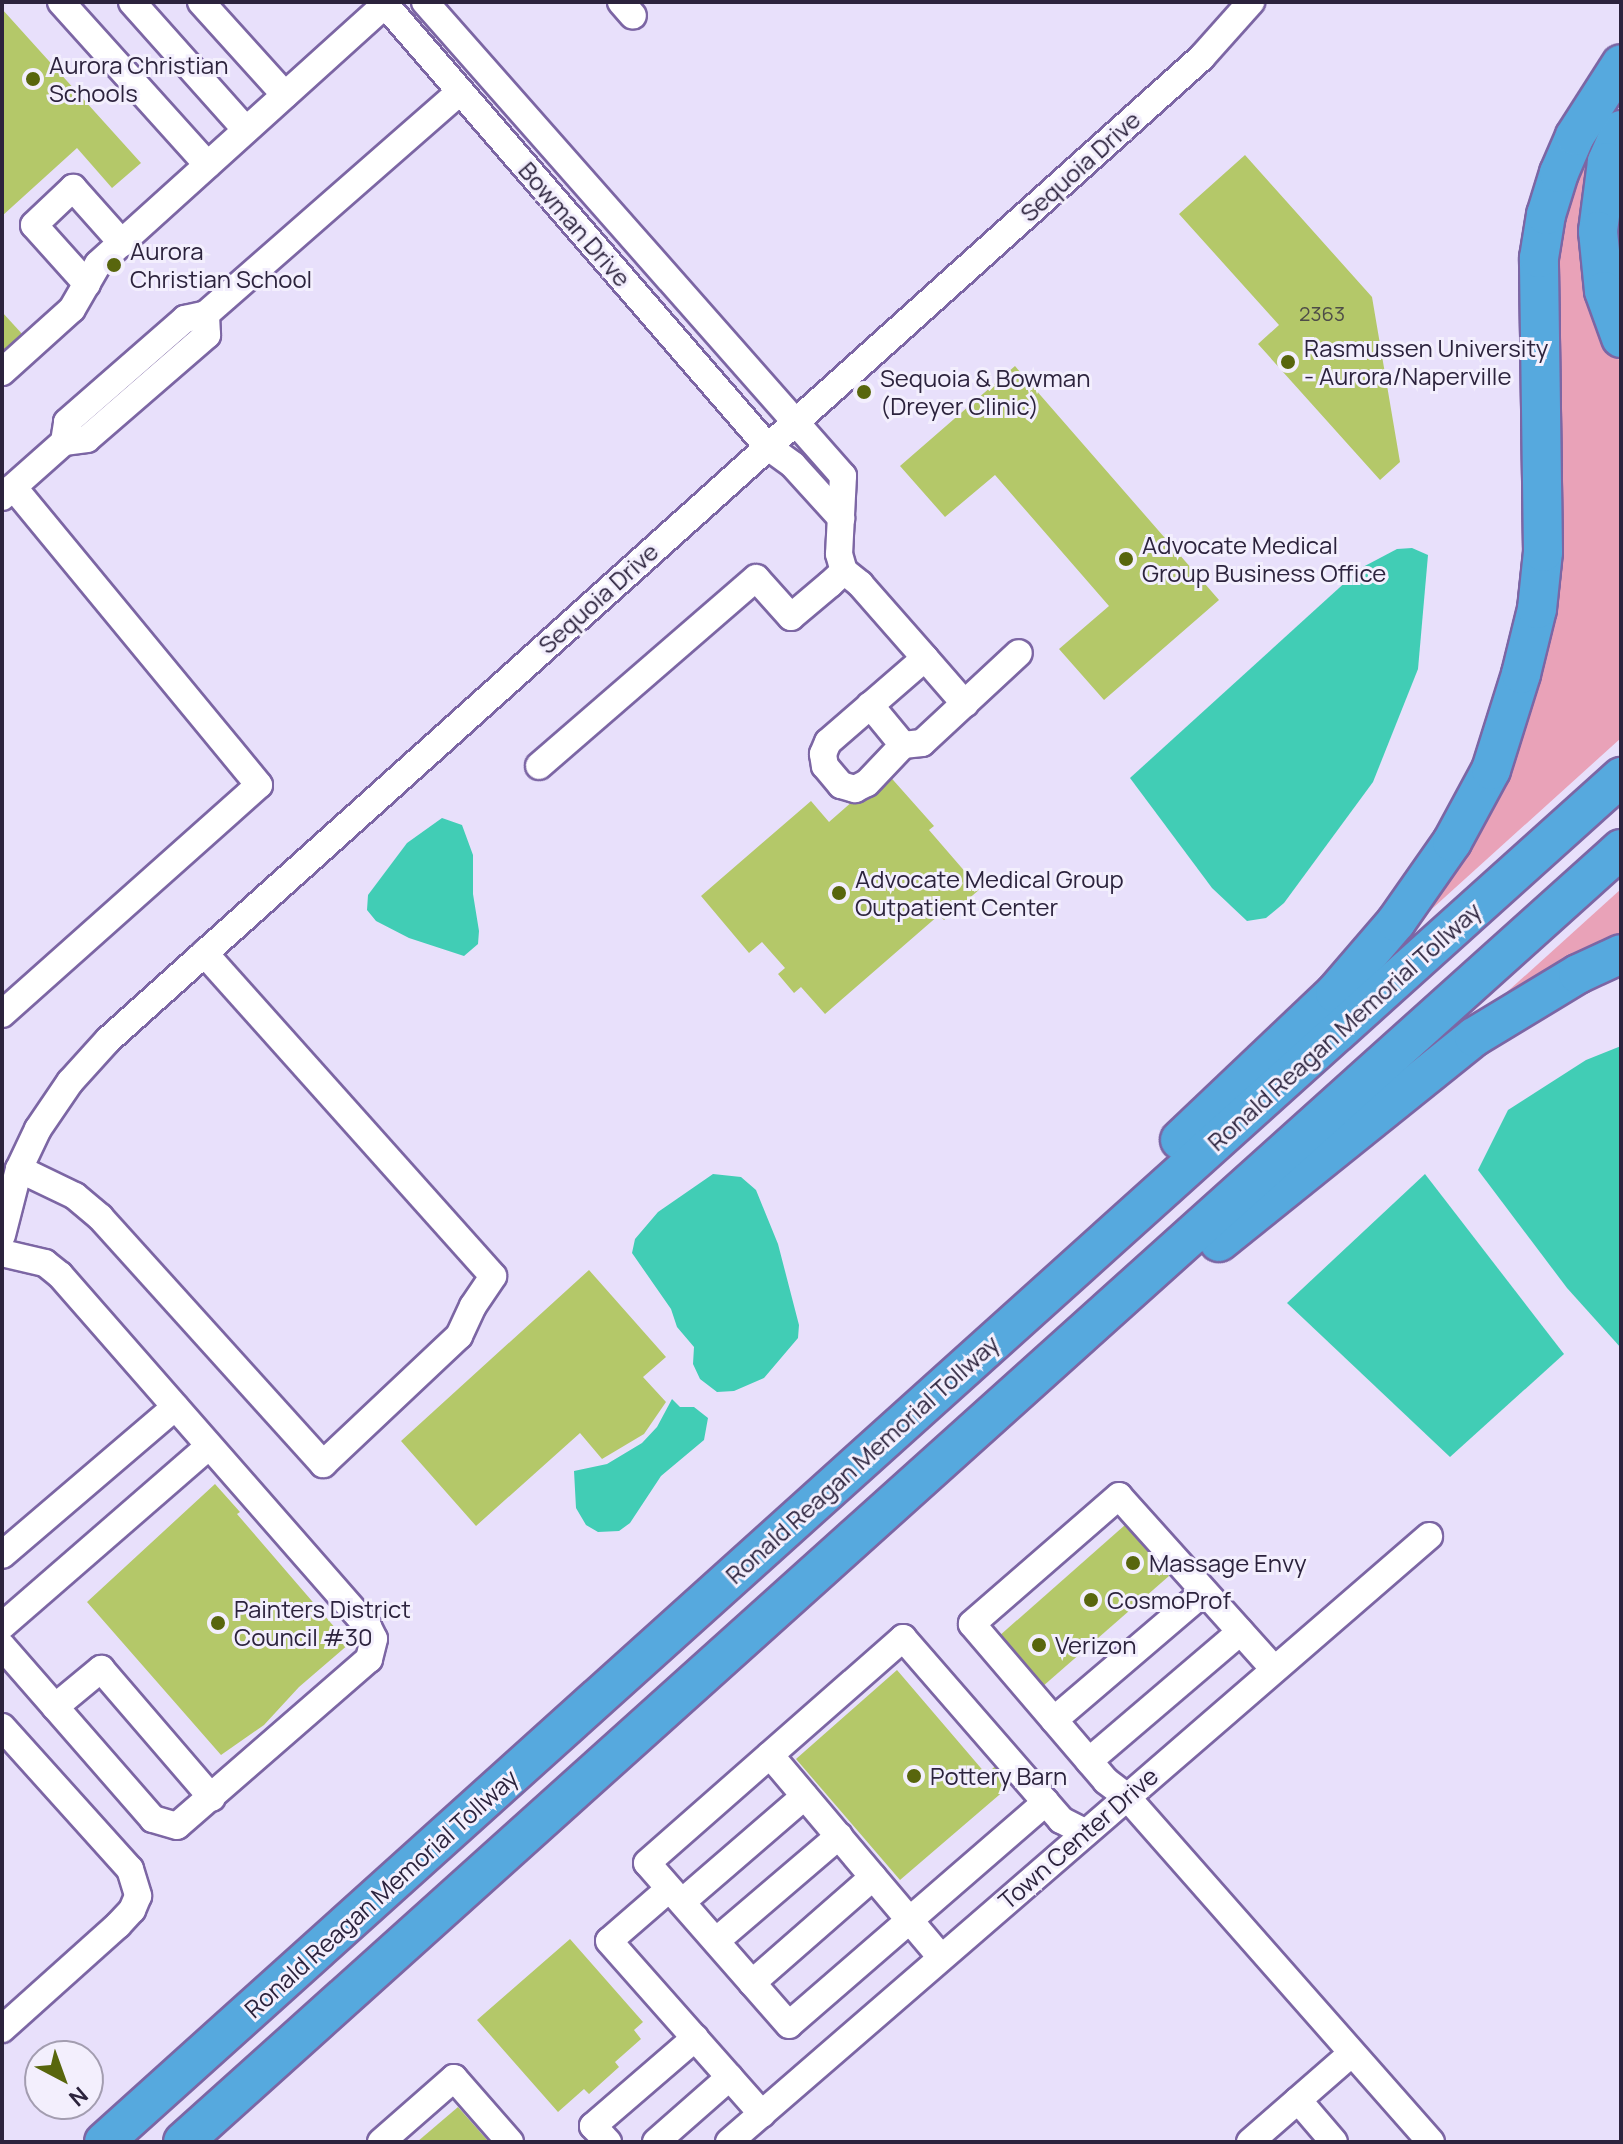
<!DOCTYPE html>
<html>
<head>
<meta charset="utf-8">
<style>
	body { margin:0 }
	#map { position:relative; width:1623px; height:2144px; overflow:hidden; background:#e8e0fb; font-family:Manrope,sans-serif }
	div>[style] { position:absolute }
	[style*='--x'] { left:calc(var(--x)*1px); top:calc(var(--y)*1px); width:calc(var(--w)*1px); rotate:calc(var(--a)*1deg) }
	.green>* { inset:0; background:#e9a2b8 }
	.water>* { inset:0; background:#41cdb5 }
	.building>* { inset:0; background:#b4c869 }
	.roads { filter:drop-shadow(2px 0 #7c66a4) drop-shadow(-2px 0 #7c66a4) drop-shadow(0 2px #7c66a4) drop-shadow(0 -2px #7c66a4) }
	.minor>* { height:26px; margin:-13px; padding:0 13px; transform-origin:13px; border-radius:13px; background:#fff }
	.highway>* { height:38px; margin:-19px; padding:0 19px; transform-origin:19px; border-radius:19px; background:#56a9de }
	.dots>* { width:22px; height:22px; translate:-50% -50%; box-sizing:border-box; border:4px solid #f3effd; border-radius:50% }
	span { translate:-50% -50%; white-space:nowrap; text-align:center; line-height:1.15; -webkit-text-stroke:6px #f3effd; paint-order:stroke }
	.number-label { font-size:20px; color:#4e4c48 }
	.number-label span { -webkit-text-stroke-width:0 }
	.poi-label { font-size:24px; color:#2c233d }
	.left { translate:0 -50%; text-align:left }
	.street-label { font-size:24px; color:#2c233d }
	.frame { position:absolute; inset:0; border:4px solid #2c233d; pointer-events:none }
	.north { position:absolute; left:24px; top:2040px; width:80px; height:80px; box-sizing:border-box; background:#f3effd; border:2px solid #a39db0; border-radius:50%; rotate:139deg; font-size:22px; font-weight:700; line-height:32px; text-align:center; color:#2c233d }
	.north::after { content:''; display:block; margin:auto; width:28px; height:36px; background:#58660d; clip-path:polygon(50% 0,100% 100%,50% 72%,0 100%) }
</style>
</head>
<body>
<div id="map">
	<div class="green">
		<div style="clip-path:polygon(1609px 110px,1614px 112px,1597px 150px,1583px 269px,1589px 312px,1621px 363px,1621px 738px,1413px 926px,1522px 725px,1555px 266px,1560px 233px,1583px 159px)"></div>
		<div style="clip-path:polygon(1621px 889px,1621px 939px,1486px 1011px)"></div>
	</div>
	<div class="water">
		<div style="clip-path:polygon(1412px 548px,1428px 555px,1418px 669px,1373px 782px,1284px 903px,1266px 918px,1247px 921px,1212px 888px,1130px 778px,1361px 568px,1397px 549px)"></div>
		<div style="clip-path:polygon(442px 818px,462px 825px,473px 855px,473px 894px,479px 931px,478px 944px,464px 956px,409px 938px,376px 921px,367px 910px,368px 895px,407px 843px)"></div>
		<div style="clip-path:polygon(1621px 1046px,1621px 1348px,1567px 1288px,1478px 1170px,1508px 1110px,1586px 1060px)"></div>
		<div style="clip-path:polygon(713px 1174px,741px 1177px,756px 1190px,778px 1244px,799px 1325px,798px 1338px,764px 1378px,734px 1391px,717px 1392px,700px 1379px,693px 1364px,694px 1347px,677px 1327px,671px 1309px,632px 1253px,635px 1239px,658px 1212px)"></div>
		<div style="clip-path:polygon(1425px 1174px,1564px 1354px,1450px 1457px,1287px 1303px)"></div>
		<div style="clip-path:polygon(672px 1399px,680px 1407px,694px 1407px,708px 1418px,704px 1440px,661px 1476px,630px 1523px,619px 1531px,598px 1532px,586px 1525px,576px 1508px,574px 1471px,607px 1464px,642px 1443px,657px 1427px)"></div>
	</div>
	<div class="building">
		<div style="clip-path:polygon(2px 9px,141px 163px,112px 188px,77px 148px,2px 216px)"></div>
		<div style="clip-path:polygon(1245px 155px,1372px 297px,1400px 462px,1380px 480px,1258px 344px,1279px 325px,1179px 214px)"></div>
		<div style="clip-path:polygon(2px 312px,24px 336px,2px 355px)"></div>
		<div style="clip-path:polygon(1015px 366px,1219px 600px,1104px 700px,1059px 649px,1109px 606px,995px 475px,945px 517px,900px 466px)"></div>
		<div style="clip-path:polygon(886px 772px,934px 826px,929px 830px,980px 889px,944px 920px,939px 915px,825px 1014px,801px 987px,794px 993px,778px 974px,785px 968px,762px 942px,749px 953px,701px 896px,811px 801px,829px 822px)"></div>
		<div style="clip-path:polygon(589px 1270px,666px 1357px,643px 1377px,666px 1402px,644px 1434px,602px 1459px,580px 1433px,476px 1526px,401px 1441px)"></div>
		<div style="clip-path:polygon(215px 1484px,240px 1512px,237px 1514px,349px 1644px,299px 1687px,264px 1725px,221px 1755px,87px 1602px)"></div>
		<div style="clip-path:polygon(1125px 1525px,1169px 1576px,1042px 1687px,998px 1637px)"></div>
		<div style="clip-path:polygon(897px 1670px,986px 1774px,1004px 1759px,1020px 1777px,900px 1880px,796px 1759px)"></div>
		<div style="clip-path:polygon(570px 1939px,643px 2022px,634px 2030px,641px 2039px,615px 2062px,619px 2067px,589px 2094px,584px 2089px,558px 2112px,477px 2020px)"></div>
		<div style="clip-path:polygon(458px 2107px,489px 2142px,417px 2142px)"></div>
	</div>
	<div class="roads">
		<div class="minor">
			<div style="--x:61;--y:2;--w:219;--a:48"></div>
			<div style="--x:132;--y:2;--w:171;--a:48.3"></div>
			<div style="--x:201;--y:2;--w:125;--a:47.9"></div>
			<div style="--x:383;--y:2;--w:587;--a:49.14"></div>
			<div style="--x:767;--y:446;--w:32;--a:36"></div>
			<div style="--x:793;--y:465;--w:72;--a:47.8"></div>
			<div style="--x:425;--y:2;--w:632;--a:48.59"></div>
			<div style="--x:843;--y:476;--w:78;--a:92.9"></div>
			<div style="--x:839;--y:554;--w:18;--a:74"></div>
			<div style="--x:844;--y:571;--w:19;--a:137"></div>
			<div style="--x:830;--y:584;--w:51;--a:139.8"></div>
			<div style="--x:791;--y:617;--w:52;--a:-131.9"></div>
			<div style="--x:756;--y:578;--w:287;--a:139.1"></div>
			<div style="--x:621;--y:2;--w:18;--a:49"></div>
			<div style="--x:87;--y:284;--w:79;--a:-131.9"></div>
			<div style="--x:34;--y:225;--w:54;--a:-43.5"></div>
			<div style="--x:73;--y:188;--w:74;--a:48.3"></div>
			<div style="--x:2;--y:372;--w:94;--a:-42"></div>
			<div style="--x:72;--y:309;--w:52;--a:-60"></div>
			<div style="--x:98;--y:264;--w:391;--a:-42.1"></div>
			<div style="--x:64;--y:442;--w:20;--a:-81"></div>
			<div style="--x:67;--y:422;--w:157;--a:-41.1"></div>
			<div style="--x:185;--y:319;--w:22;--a:-13"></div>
			<div style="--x:206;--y:314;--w:337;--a:-41.2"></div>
			<div style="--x:2;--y:497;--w:83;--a:-41.6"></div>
			<div style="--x:64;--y:442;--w:23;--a:-7"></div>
			<div style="--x:87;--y:439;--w:159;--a:-40.9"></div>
			<div style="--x:207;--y:335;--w:21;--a:-93"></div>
			<div style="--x:844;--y:571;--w:21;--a:39"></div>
			<div style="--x:860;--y:584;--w:98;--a:48.7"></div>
			<div style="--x:925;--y:658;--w:128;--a:139.1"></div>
			<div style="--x:828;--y:742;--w:13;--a:113"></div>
			<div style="--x:823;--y:754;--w:12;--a:81"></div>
			<div style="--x:825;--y:766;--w:25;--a:50"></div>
			<div style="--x:841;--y:785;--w:15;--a:16"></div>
			<div style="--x:855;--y:789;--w:13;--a:-27"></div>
			<div style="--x:867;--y:783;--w:52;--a:-46.5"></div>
			<div style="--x:903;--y:745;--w:19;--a:-6"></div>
			<div style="--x:922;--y:743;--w:132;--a:-42.9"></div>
			<div style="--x:925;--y:658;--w:61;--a:49"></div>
			<div style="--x:870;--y:705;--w:52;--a:50.5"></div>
			<div style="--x:2;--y:1014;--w:344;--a:-41.7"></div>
			<div style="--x:259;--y:785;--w:386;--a:-129.5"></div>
			<div style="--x:19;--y:1169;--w:62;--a:25.7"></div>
			<div style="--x:75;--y:1196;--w:33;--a:40"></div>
			<div style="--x:100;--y:1217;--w:333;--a:47.9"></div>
			<div style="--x:323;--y:1464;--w:187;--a:-43.3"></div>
			<div style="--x:459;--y:1336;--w:33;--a:-65"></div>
			<div style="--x:473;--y:1306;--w:36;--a:-56"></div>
			<div style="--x:493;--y:1276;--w:433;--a:-131.8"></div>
			<div style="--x:2;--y:1235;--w:68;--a:-75.6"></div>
			<div style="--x:19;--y:1169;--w:44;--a:-64.6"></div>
			<div style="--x:38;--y:1129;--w:57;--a:-55.8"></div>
			<div style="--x:70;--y:1082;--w:57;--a:-47.9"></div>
			<div style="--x:108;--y:1040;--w:1471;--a:-41.94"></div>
			<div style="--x:1202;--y:57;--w:74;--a:-48.3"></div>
			<div style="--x:2;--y:1253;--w:44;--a:13.1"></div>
			<div style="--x:45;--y:1263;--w:19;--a:39"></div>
			<div style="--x:60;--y:1275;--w:468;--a:48.8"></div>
			<div style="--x:368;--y:1627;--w:13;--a:63"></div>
			<div style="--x:374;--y:1639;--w:21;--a:104"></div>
			<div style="--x:369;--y:1659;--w:254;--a:139"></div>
			<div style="--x:177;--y:1826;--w:25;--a:-164"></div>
			<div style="--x:153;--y:1819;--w:230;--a:-131.1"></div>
			<div style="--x:2;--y:1555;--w:228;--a:-40.5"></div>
			<div style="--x:2;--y:1626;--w:274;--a:-41"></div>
			<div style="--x:1274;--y:1669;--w:232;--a:-131.9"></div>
			<div style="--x:1119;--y:1496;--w:195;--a:139"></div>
			<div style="--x:972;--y:1624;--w:206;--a:49.5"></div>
			<div style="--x:1106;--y:1781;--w:25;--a:37"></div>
			<div style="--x:1126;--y:1796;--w:461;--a:48.6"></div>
			<div style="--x:55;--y:1707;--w:60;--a:-39.6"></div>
			<div style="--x:101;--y:1669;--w:170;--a:49.3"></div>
			<div style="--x:1054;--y:1720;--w:197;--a:-40.5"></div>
			<div style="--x:2;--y:1727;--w:191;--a:48"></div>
			<div style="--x:130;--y:1869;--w:28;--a:73"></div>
			<div style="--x:138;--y:1896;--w:15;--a:113"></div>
			<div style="--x:132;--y:1910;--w:21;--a:133"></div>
			<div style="--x:118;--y:1925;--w:156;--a:138.1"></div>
			<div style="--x:770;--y:1755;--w:265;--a:49.8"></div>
			<div style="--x:1089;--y:1761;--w:199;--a:-40.5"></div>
			<div style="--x:1046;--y:1802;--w:340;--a:139.1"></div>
			<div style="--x:789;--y:2025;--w:215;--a:-131.2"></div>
			<div style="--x:647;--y:1863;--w:341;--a:-41.3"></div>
			<div style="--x:903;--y:1638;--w:241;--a:49"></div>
			<div style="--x:1061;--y:1820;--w:27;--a:27"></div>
			<div style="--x:669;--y:1889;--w:79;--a:139.1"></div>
			<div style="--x:609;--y:1941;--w:231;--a:48.5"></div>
			<div style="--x:682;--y:1902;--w:162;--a:-40.8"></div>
			<div style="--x:716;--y:1941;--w:162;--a:-40.5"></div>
			<div style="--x:752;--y:1983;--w:161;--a:-41.2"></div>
			<div style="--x:1298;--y:2100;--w:55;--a:49.4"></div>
			<div style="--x:381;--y:2142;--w:97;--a:-41.2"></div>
			<div style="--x:454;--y:2078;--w:85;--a:48.8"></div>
			<div style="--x:608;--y:2142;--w:22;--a:-133"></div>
			<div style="--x:593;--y:2126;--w:135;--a:-40.8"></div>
			<div style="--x:656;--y:2142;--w:98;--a:-41.3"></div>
			<div style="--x:729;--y:2142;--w:926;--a:-40.88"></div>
			<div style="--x:1250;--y:2142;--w:135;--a:-41.1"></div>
		</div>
		<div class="highway">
			<div style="--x:1621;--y:130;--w:35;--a:114"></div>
			<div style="--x:1607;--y:162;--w:70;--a:97.4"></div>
			<div style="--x:1598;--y:231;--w:60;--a:84.3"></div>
			<div style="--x:1604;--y:291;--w:50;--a:70.1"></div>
			<div style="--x:1180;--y:1140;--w:214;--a:-43.5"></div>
			<div style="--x:1335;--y:993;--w:94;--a:-49.3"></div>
			<div style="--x:1396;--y:922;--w:98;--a:-55"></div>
			<div style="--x:1452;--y:842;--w:82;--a:-61.6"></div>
			<div style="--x:1491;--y:770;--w:101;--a:-72.6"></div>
			<div style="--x:1521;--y:674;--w:67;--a:-76.2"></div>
			<div style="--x:1537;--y:609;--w:57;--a:-84"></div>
			<div style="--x:1543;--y:552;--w:294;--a:-90.8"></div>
			<div style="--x:1539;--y:258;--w:44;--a:-80.8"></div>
			<div style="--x:1546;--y:215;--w:44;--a:-72.8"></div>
			<div style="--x:1559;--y:173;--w:40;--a:-66.6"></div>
			<div style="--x:1575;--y:136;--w:85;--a:-57.4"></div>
			<div style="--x:1219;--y:1242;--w:327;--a:-38.8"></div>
			<div style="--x:1474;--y:1037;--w:122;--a:-31.2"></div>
			<div style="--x:1578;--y:974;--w:47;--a:-24.9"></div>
			<div style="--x:104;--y:2142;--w:2041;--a:-41.98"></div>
			<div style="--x:183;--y:2142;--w:1934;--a:-41.96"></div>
		</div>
	</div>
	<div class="dots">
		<div style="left:33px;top:79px;background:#58660d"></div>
		<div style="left:114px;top:265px;background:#58660d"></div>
		<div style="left:1288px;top:362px;background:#58660d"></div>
		<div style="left:864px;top:392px;background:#58660d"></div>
		<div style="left:1126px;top:559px;background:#58660d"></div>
		<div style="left:839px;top:893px;background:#58660d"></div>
		<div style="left:1133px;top:1563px;background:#58660d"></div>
		<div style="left:1091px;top:1600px;background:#58660d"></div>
		<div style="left:218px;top:1623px;background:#58660d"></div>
		<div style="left:1039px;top:1645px;background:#58660d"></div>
		<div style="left:914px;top:1776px;background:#58660d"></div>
	</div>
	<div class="number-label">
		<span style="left:1322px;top:313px">2363</span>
	</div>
	<div class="poi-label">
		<span class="left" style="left:49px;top:79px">Aurora Christian<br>Schools</span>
		<span class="left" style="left:130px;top:265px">Aurora<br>Christian School</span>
		<span class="left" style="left:1304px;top:362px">Rasmussen University<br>- Aurora/Naperville</span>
		<span class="left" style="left:880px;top:392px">Sequoia &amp; Bowman<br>(Dreyer Clinic)</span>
		<span class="left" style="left:1142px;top:559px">Advocate Medical<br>Group Business Office</span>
		<span class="left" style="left:855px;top:893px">Advocate Medical Group<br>Outpatient Center</span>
		<span class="left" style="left:1149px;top:1563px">Massage Envy</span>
		<span class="left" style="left:1107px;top:1600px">CosmoProf</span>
		<span class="left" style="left:234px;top:1623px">Painters District<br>Council #30</span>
		<span class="left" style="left:1055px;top:1645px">Verizon</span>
		<span class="left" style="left:930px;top:1776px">Pottery Barn</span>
	</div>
	<div class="street-label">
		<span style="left:1080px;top:166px;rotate:-42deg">Sequoia Drive</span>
		<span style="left:575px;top:224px;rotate:49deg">Bowman Drive</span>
		<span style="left:598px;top:598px;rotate:-42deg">Sequoia Drive</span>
		<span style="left:1344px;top:1026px;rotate:-42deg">Ronald Reagan Memorial Tollway</span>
		<span style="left:862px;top:1459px;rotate:-42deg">Ronald Reagan Memorial Tollway</span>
		<span style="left:1078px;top:1838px;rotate:-41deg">Town Center Drive</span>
		<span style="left:381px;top:1893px;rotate:-42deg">Ronald Reagan Memorial Tollway</span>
	</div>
	<div class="frame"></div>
	<div class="north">N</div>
</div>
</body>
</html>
